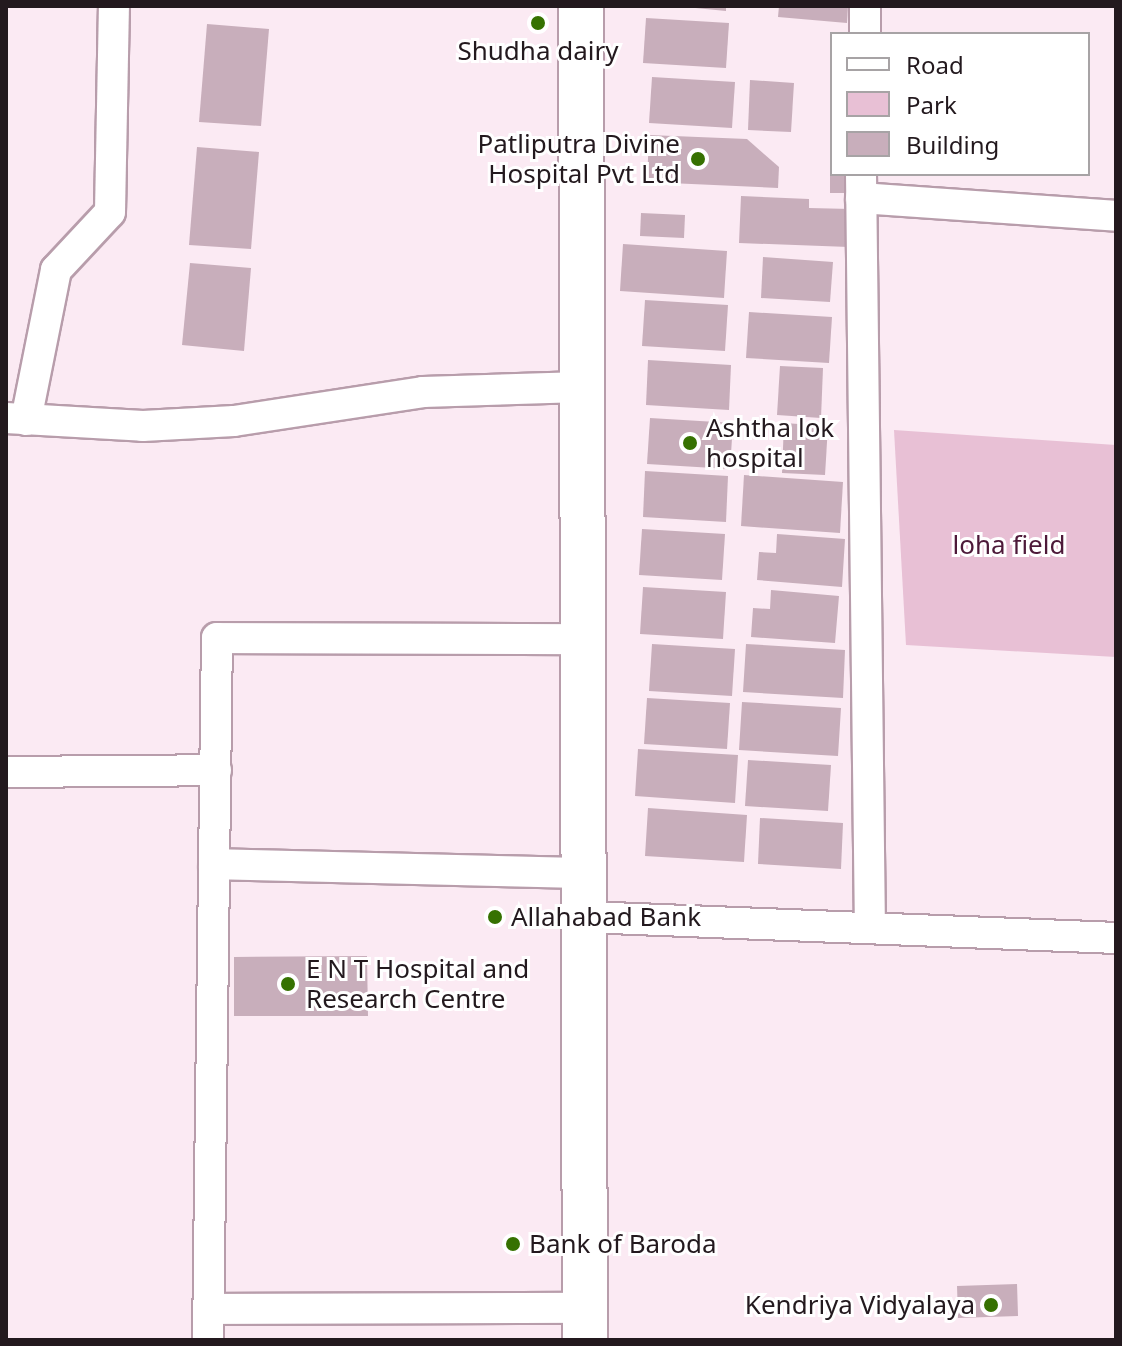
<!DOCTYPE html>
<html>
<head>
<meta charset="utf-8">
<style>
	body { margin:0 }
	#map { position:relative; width:1122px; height:1346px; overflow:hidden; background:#fbeaf3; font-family:"Noto Sans",sans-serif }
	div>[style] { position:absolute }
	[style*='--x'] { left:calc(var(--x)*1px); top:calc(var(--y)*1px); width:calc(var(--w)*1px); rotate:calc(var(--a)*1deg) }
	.green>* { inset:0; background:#e8c0d5 }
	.building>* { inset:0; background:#c8aebb }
	.roads { filter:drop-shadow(2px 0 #b89dab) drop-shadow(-2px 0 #b89dab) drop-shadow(0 2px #b89dab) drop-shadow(0 -2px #b89dab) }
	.street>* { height:30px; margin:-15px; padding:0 15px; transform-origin:15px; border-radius:15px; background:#fff }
	.secondary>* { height:44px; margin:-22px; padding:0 22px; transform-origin:22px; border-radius:22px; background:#fff }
	.dots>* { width:22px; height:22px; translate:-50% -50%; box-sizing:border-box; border:4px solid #fff; border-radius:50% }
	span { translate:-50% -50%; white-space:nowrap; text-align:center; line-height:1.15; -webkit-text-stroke:6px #fff; paint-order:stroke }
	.poi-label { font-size:26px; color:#23191e }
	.right { translate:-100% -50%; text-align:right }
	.left { translate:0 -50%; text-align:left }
	.park-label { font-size:26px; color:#4d1939 }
	.frame { position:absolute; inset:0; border:8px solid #23191e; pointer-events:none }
	.legend { position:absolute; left:830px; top:32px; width:260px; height:144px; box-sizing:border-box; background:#fff; border:2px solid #a7a3a5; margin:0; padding:10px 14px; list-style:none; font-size:24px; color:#23191e }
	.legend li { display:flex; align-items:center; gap:16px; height:40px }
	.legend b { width:40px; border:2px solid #a7a3a5 }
</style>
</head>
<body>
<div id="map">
	<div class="green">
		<div style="clip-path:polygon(894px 430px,1116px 445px,1116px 657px,906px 645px)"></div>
	</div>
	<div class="building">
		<div style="clip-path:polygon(675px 6px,726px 6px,726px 11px)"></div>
		<div style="clip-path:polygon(779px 6px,848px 6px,847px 23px,778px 17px)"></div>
		<div style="clip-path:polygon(646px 18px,729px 23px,726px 68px,643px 63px)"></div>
		<div style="clip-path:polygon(207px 24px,269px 29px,261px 126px,199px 122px)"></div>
		<div style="clip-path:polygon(652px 77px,735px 82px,732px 128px,649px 123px)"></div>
		<div style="clip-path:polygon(750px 80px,794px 83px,791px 132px,748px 130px)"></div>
		<div style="clip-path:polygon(649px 135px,747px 139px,779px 167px,778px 188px,647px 182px)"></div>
		<div style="clip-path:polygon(197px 147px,259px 152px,251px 249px,189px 245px)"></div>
		<div style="clip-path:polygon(830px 174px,851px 174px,850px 193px,830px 193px)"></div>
		<div style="clip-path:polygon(741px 196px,809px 199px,809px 208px,851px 209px,849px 247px,739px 243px)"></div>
		<div style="clip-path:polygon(641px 213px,685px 215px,684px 238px,640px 236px)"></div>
		<div style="clip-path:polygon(623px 244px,727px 251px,724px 298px,620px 291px)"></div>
		<div style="clip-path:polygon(763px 257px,833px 262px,830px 302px,761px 298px)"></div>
		<div style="clip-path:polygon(190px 263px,251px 268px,244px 351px,182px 345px)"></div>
		<div style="clip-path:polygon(645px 300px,728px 305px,725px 351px,642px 346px)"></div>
		<div style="clip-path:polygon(749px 312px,832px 317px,829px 363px,746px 358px)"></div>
		<div style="clip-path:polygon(648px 360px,731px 365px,729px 410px,646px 405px)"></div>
		<div style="clip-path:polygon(780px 366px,823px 368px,821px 418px,777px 415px)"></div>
		<div style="clip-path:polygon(650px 418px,733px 423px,730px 469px,647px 464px)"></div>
		<div style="clip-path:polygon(784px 423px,828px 426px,825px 475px,782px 473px)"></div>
		<div style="clip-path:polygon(645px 471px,728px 476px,726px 522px,643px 517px)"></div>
		<div style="clip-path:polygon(744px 475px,843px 482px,840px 533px,741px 526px)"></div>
		<div style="clip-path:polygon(642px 529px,725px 534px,722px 580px,639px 575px)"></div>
		<div style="clip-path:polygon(777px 534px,845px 539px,842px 587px,757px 580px,759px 552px,776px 553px)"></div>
		<div style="clip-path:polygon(643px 587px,726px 592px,723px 639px,640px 634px)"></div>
		<div style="clip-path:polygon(771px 590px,839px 596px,835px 643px,751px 637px,753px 608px,770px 609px)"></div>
		<div style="clip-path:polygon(652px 644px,735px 649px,732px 696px,649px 691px)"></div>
		<div style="clip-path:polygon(746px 644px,845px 650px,843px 698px,743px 692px)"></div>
		<div style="clip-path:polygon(647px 698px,730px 703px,727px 749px,644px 744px)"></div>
		<div style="clip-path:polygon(742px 702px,841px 708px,838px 756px,739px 750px)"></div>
		<div style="clip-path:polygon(638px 749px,738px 755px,735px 803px,635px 796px)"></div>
		<div style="clip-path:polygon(748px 760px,831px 765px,828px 811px,745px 806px)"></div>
		<div style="clip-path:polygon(648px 808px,747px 815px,744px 862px,645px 856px)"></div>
		<div style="clip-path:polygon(760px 818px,843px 823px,841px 869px,758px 864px)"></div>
		<div style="clip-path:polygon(367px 956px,368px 1016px,234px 1016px,234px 957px)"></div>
		<div style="clip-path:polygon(1017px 1284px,1018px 1316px,958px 1318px,957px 1286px)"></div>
	</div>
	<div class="roads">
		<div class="street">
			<div style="--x:865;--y:34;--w:28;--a:-90"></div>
			<div style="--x:861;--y:174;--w:753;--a:89.32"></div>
			<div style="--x:861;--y:198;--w:256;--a:4"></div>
			<div style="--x:6;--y:418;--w:137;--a:3.3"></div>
			<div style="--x:143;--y:426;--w:91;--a:-3.1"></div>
			<div style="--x:234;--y:421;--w:191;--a:-8.7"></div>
			<div style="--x:423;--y:392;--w:159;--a:-1.8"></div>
			<div style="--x:26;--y:420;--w:153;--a:-78.7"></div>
			<div style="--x:56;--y:270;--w:79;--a:-47"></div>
			<div style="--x:110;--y:212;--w:206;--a:-88.9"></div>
			<div style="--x:6;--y:772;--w:210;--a:-0.5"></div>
			<div style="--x:214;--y:864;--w:371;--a:1.4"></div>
			<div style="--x:585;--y:917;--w:531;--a:2.26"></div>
			<div style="--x:208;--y:1309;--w:377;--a:-0.2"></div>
			<div style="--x:208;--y:1340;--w:702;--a:-89.27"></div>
			<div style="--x:217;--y:638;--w:366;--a:0.2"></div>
		</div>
		<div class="secondary">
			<div style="--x:581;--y:6;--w:1334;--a:89.83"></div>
		</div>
	</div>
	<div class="dots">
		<div style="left:538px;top:23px;background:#367101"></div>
		<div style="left:698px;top:159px;background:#367101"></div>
		<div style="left:690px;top:443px;background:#367101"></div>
		<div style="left:495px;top:917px;background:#367101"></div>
		<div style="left:288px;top:984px;background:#367101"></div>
		<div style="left:513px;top:1244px;background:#367101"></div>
		<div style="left:991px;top:1305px;background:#367101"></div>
	</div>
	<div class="poi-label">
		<span style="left:538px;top:51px">Shudha dairy</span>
		<span class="right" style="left:680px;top:159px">Patliputra Divine<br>Hospital Pvt Ltd</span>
		<span class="left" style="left:706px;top:443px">Ashtha lok<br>hospital</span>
		<span class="left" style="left:511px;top:917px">Allahabad Bank</span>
		<span class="left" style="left:306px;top:984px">E N T Hospital and<br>Research Centre</span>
		<span class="left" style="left:529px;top:1244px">Bank of Baroda</span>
		<span class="right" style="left:975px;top:1305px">Kendriya Vidyalaya</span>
	</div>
	<div class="park-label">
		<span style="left:1009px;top:545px">loha field</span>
	</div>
	<div class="frame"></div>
	<ul class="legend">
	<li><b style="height:10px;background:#fff"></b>Road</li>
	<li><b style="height:22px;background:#e8c0d5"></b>Park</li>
	<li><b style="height:22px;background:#c8aebb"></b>Building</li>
	</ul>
</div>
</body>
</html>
